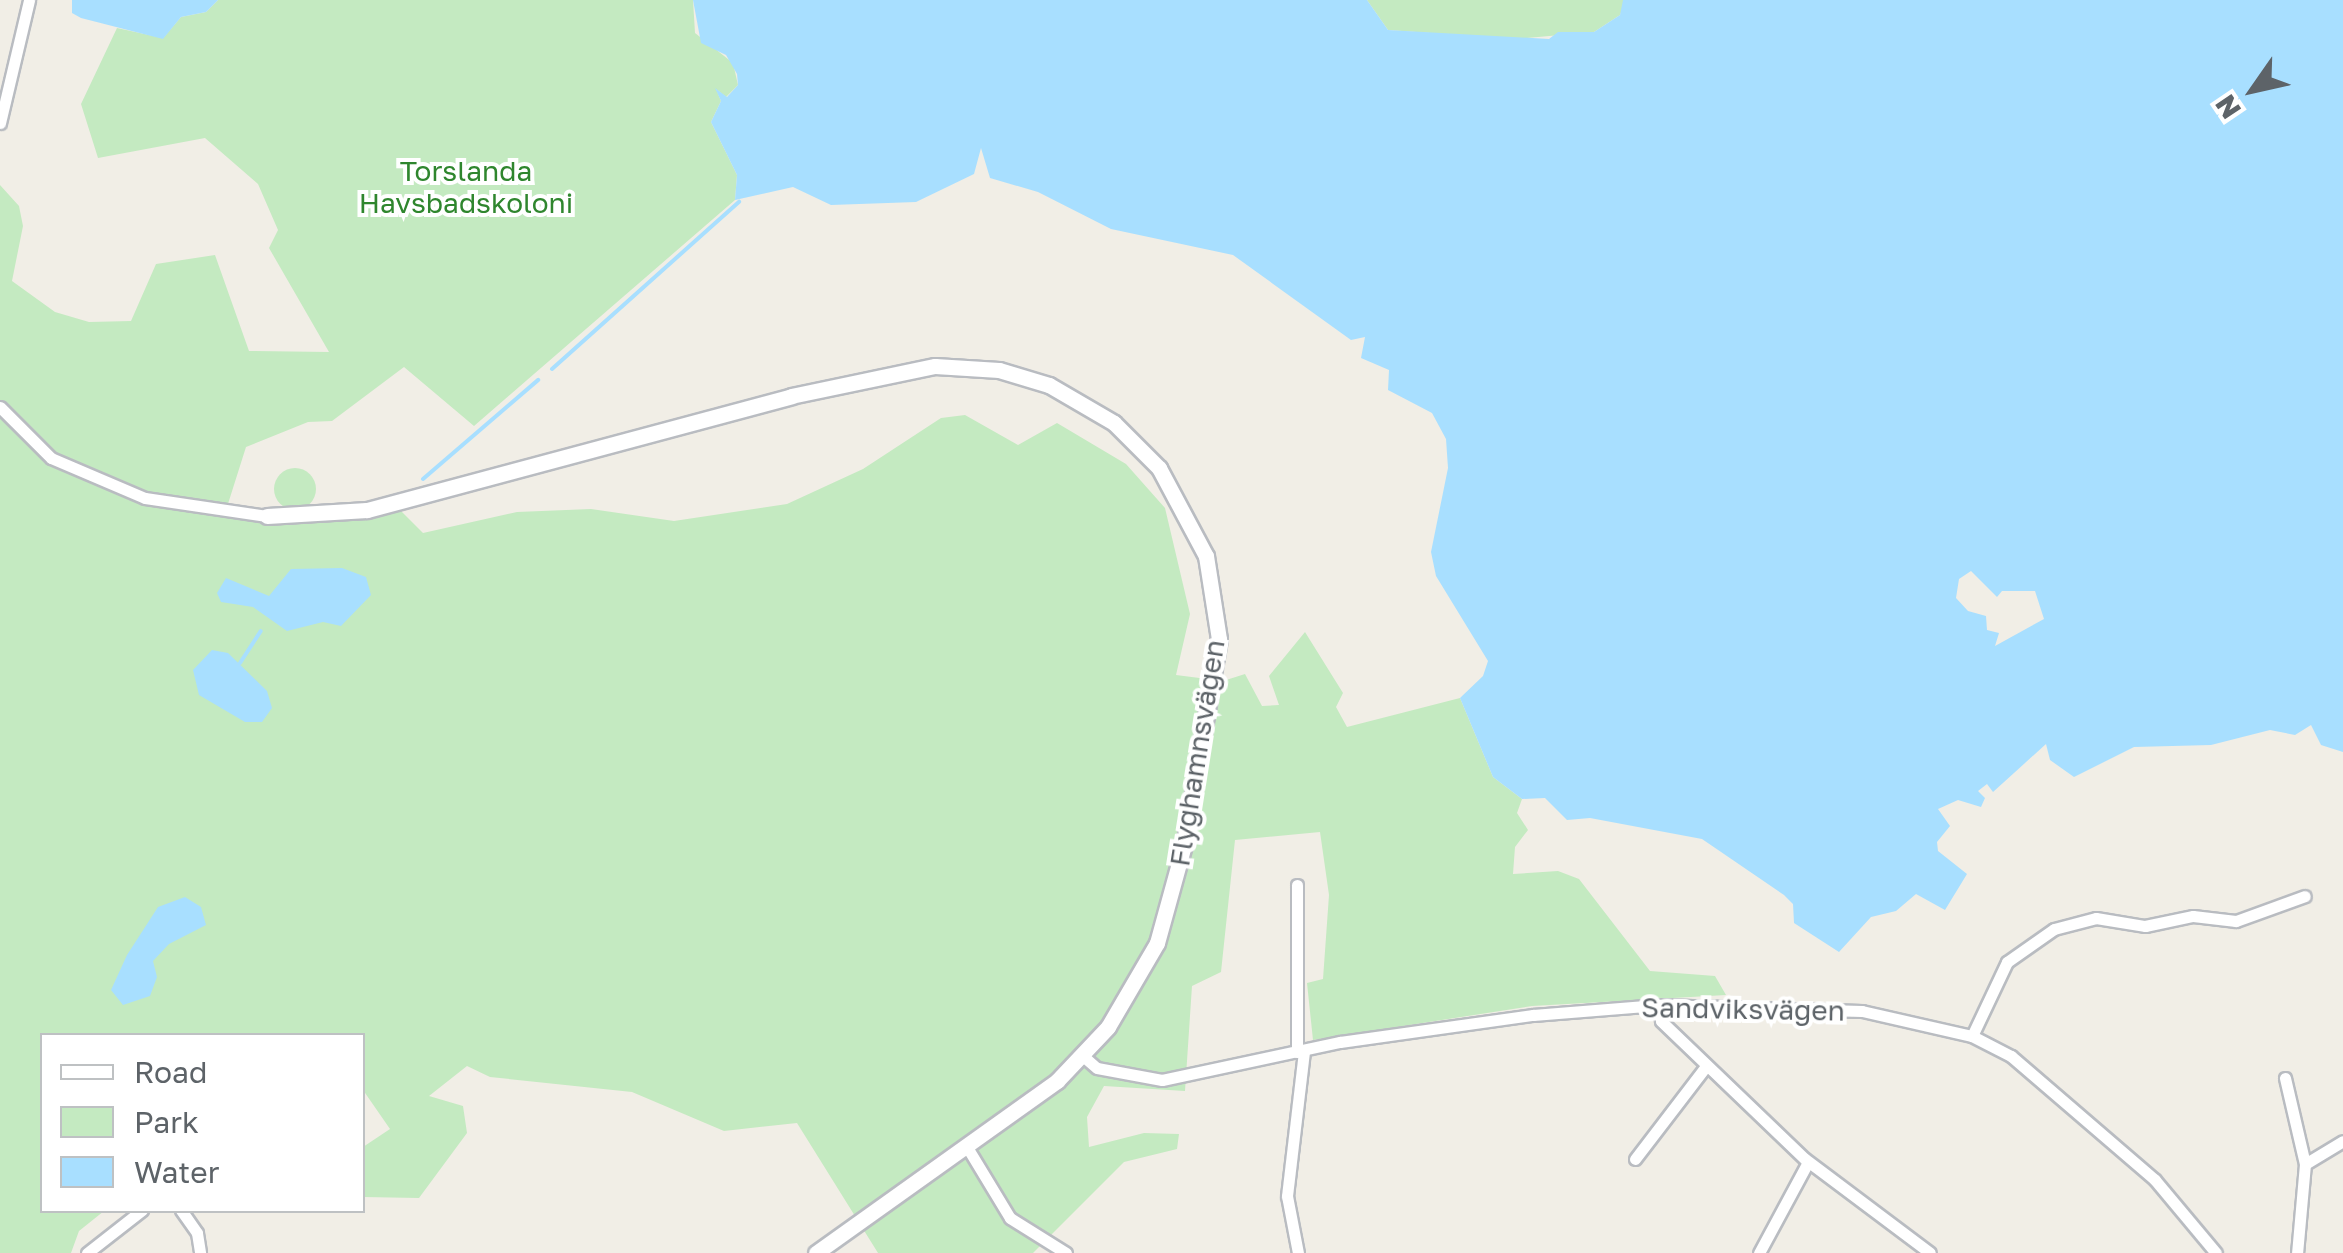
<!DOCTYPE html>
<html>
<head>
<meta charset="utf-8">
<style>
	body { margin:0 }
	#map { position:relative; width:2343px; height:1253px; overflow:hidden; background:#f1eee6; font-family:"Golos Text",sans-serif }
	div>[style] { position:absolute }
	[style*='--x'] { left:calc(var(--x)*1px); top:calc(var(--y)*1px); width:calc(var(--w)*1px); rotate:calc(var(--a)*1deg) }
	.green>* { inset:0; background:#c4eac1 }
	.round { border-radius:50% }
	.water>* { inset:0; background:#a8dfff }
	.stream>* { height:4px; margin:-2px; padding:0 2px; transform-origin:2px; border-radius:2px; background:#a8dfff }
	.roads { filter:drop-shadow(2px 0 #b9bcc1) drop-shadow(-2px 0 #b9bcc1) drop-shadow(0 2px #b9bcc1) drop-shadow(0 -2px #b9bcc1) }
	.street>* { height:11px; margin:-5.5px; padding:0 5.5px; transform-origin:5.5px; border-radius:5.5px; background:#fff }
	.secondary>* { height:15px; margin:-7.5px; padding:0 7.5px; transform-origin:7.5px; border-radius:7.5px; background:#fff }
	span { translate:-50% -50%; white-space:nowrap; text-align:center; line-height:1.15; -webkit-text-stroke:8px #fff; paint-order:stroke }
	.park-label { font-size:28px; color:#2f862e }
	.street-label { font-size:28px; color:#5d6368 }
	.legend { position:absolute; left:40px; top:1033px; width:325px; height:180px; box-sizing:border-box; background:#fff; border:2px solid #bec1c3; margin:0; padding:12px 18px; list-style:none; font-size:30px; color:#5d6368 }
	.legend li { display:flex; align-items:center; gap:20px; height:50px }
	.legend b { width:50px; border:2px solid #bec1c3 }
	.north { position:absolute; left:2203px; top:40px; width:100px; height:100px; -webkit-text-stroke:8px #fff; paint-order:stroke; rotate:236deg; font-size:28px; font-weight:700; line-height:40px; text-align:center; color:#5d6368 }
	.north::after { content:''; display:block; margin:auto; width:35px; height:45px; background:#5d6368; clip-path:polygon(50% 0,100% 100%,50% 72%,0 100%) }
</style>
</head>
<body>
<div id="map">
	<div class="green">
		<div style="clip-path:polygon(218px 0,693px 0,695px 33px,733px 63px,738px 85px,726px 97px,716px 89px,721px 101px,711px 122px,737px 175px,735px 200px,474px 426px,404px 367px,332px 421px,308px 422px,246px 447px,227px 507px,331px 511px,387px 497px,423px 533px,517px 512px,591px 509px,674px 521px,787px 504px,863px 469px,941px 418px,965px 415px,1018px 445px,1057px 423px,1126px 464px,1165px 508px,1190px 614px,1176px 675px,1223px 681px,1245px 674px,1262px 706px,1279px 705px,1269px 676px,1305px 632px,1343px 693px,1336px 707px,1347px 727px,1460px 698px,1493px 777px,1522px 799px,1517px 813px,1528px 830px,1515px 847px,1513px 874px,1558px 871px,1579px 879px,1650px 971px,1715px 976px,1726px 995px,1532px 1006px,1313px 1040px,1307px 983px,1323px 979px,1329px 895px,1320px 832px,1235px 840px,1221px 972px,1192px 986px,1185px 1091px,1104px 1086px,1087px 1117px,1089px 1147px,1144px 1133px,1179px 1134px,1177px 1149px,1124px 1162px,1033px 1253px,878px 1253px,797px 1123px,724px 1131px,632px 1092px,490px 1077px,467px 1066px,429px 1096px,463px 1106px,467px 1133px,419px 1198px,363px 1197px,363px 1147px,390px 1129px,363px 1090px,362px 1036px,42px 1036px,42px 1210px,104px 1211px,79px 1231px,71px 1253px,0 1253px,0 185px,19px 206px,23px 226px,12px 281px,55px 312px,89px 322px,131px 321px,156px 264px,215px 255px,249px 351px,329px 352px,269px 248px,278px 230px,258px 184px,205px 138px,98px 158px,81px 104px,117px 28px,163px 38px,181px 17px,206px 12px)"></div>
		<div style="clip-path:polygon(1367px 0,1623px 0,1625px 2px,1620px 15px,1594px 32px,1514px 39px,1388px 30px)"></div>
		<div class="round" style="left:274px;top:468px;width:42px;height:42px"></div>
	</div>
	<div class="water">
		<div style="clip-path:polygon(72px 0,218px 0,206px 12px,181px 17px,163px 39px,81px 18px,72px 13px)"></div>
		<div style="clip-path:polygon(evenodd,693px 0,1367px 0,1388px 30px,1549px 39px,1558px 32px,1594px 32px,1620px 15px,1623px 0,2343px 0,2343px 752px,2321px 745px,2311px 725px,2295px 735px,2270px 730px,2211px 745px,2134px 747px,2074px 777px,2050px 760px,2046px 744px,1993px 792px,1987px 784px,1978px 791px,1985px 798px,1981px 807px,1958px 800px,1938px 809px,1950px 826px,1937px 842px,1938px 851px,1967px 874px,1945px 910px,1916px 894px,1896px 911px,1871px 917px,1839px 952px,1794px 923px,1793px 904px,1784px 895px,1702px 839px,1590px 818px,1567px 820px,1545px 798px,1522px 799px,1493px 777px,1460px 698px,1483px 676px,1488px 661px,1436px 576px,1431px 552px,1448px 468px,1446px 439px,1432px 413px,1388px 390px,1389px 370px,1361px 358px,1365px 337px,1351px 340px,1233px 255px,1111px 229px,1038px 192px,990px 178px,981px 148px,974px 174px,916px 202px,831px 205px,793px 187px,735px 200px,737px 175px,711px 122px,721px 101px,715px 88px,727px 97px,738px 85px,737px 74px,726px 55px,701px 43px,693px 0,1971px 571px,1997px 597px,2002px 591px,2035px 591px,2044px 619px,1995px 646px,1999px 633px,1987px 630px,1986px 616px,1968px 611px,1956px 598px,1959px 579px,1971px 571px)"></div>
		<div style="clip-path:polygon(342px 568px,366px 577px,371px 595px,341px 626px,323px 622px,287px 631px,253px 607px,221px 602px,217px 593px,226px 578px,269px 596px,291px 569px)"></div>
		<div style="clip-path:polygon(212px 650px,228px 653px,267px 691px,272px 708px,262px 722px,245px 722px,199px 695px,193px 670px)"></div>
		<div style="clip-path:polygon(185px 897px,201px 907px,206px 925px,169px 944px,153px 961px,157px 977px,150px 996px,123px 1005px,111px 990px,127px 955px,158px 907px)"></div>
	</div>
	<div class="stream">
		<div style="--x:552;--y:369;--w:251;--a:-41.8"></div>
		<div style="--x:423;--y:479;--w:152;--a:-40.7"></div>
		<div style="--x:240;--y:663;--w:38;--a:-57"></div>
	</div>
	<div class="roads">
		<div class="street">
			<div style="--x:0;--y:123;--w:126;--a:-76.7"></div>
			<div style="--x:0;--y:407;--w:72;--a:45"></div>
			<div style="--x:51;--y:458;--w:102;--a:23.1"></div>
			<div style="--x:145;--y:498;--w:123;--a:8.4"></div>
			<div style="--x:1658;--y:1005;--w:16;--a:79"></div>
			<div style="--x:1661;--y:1021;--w:199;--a:43.8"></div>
			<div style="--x:1805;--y:1159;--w:156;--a:36.9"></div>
			<div style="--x:1972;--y:1036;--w:82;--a:-64.7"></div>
			<div style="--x:2007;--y:962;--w:57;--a:-35.1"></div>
			<div style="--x:2054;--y:929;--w:43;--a:-14.7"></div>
			<div style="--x:2096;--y:918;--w:50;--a:9.3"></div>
			<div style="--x:2145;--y:926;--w:49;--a:-11.8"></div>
			<div style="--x:2193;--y:916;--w:43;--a:6.6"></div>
			<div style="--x:2236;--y:921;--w:73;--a:-19.9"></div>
			<div style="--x:1297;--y:1052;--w:167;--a:-90"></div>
			<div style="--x:1083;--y:1056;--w:18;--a:41"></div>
			<div style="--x:1097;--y:1068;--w:66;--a:10.5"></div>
			<div style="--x:1162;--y:1080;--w:182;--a:-12.1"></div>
			<div style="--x:1340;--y:1042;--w:195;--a:-8"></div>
			<div style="--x:1533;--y:1015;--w:125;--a:-4.6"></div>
			<div style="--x:1658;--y:1005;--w:204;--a:1.7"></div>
			<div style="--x:1862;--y:1011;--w:113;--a:12.8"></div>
			<div style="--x:1972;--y:1036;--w:44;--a:27.1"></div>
			<div style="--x:2011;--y:1056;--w:190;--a:40.7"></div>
			<div style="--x:2155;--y:1180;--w:95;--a:50.1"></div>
			<div style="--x:2285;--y:1078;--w:88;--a:76.9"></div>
			<div style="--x:2305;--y:1164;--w:89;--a:95.1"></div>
			<div style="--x:967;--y:1147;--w:83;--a:58.8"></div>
			<div style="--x:1010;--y:1218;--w:66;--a:32"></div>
			<div style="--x:1635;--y:1159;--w:117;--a:-52.6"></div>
			<div style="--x:2305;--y:1164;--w:44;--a:-31.2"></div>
			<div style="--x:181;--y:1210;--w:28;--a:55"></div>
			<div style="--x:197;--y:1233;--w:20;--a:81"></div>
			<div style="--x:87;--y:1253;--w:70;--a:-38"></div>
			<div style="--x:1298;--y:1253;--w:58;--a:-100.9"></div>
			<div style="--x:1287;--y:1196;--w:146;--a:-83.3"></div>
			<div style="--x:1759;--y:1253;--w:103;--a:-61.7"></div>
		</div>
		<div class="secondary">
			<div style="--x:267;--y:516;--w:100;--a:-3.4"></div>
			<div style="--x:367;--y:510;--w:439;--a:-15"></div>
			<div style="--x:791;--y:396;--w:147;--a:-11.8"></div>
			<div style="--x:935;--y:366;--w:64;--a:3.6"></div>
			<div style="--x:999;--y:370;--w:52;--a:16.7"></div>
			<div style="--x:1049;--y:385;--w:75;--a:30.3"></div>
			<div style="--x:1114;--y:423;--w:64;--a:45"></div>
			<div style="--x:1159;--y:468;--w:100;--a:61.9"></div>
			<div style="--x:1206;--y:556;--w:84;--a:81.1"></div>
			<div style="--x:1219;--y:639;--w:209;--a:99.6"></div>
			<div style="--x:1184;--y:845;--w:102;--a:105.4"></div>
			<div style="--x:1157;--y:943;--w:97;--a:120.3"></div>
			<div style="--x:1108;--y:1027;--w:74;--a:133.4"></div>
			<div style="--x:1057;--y:1081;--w:296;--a:144.5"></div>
		</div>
	</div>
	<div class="park-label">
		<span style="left:466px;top:187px">Torslanda<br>Havsbadskoloni</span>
	</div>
	<div class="street-label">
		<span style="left:1197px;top:753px;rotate:-81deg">Flyghamnsvägen</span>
		<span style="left:1743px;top:1009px;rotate:1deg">Sandviksvägen</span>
	</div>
	<ul class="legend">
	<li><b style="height:12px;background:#fff"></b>Road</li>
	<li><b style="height:28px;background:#c4eac1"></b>Park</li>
	<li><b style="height:28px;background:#a8dfff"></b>Water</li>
	</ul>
	<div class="north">N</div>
</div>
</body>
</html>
